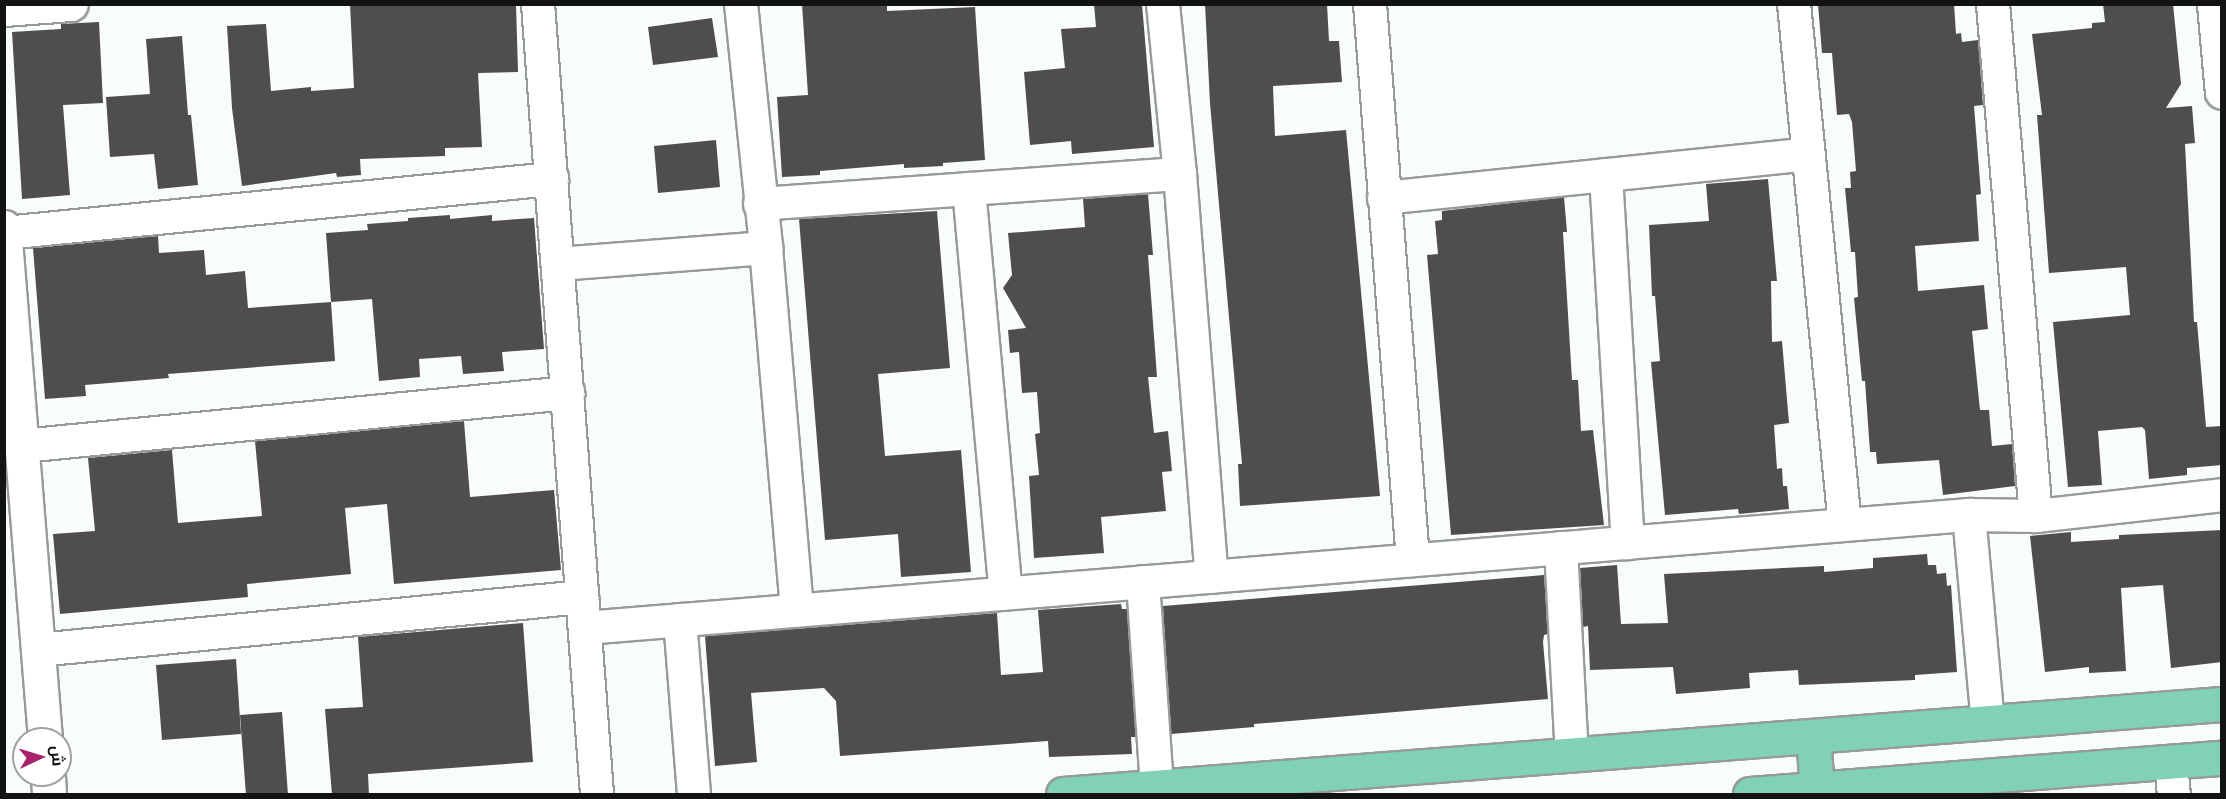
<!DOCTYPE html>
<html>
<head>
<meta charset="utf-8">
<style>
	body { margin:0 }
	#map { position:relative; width:2226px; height:799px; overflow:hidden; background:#f8fcfa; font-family:Commissioner,Cairo,sans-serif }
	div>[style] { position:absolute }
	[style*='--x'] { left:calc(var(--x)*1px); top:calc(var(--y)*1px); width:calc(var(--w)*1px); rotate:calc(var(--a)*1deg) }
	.building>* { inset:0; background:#504d4e }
	.roads { filter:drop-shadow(2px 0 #969a98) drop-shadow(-2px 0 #969a98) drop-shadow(0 2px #969a98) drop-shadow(0 -2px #969a98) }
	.minor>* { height:32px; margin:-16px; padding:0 16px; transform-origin:16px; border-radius:16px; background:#fff }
	.tertiary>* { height:33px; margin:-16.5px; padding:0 16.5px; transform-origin:16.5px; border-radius:16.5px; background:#fff }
	.primary>* { height:33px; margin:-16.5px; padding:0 16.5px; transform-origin:16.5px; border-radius:16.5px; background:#80d1b8 }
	span { translate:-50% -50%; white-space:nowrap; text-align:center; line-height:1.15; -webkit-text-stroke:6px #fff; paint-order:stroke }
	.frame { position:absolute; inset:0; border:6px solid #121413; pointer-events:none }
	.north { position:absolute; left:12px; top:727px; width:60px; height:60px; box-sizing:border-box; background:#fff; border:2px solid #a0a1a1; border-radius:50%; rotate:86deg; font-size:16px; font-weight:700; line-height:24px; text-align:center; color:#121413 }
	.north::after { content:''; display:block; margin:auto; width:21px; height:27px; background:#a9236b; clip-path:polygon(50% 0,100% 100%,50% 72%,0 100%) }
</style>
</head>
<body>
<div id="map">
	<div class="building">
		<div style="clip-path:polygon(350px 4px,516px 4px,518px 72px,478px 73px,482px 147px,445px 148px,445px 156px,360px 159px,361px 175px,337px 177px,336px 173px,242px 186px,232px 108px,227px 26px,266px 24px,271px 91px,311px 87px,311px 91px,354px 88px)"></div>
		<div style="clip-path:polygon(802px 4px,887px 4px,887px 11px,975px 7px,985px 160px,943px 163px,943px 166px,904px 168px,904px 164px,820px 171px,820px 175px,782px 177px,777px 97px,808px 95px)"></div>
		<div style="clip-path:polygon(1094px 4px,1142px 4px,1154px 147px,1072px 154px,1071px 141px,1030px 145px,1024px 72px,1065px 68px,1061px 29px,1096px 27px)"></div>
		<div style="clip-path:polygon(1205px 4px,1327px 4px,1329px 41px,1339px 41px,1342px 82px,1273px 86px,1275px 136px,1346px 130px,1380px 496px,1240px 506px,1238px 464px,1242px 464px,1210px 103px)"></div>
		<div style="clip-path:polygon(1818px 4px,1954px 4px,1956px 34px,1961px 33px,1962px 42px,1978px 40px,1983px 105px,1974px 106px,1981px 194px,1976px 195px,1979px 241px,1915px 246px,1918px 291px,1984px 285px,1988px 329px,1972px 331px,1980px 410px,1989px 410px,1992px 446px,2012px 444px,2015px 486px,1943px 495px,1939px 460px,1877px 464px,1876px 452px,1870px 452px,1865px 381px,1862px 381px,1854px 298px,1858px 297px,1855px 252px,1851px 252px,1845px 188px,1851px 188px,1850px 172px,1856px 171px,1852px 122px,1849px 114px,1837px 115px,1832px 53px,1822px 53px)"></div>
		<div style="clip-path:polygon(2103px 4px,2173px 4px,2181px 84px,2166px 108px,2192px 106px,2195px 143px,2185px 144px,2194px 322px,2197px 322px,2206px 427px,2222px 426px,2222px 465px,2187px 468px,2187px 475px,2149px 479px,2145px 430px,2142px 427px,2098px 431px,2102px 485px,2068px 487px,2053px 322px,2130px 315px,2126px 267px,2049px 273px,2037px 115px,2042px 115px,2032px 34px,2092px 28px,2092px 23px,2105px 22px)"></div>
		<div style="clip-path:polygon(712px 18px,718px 57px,653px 65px,648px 27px)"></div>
		<div style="clip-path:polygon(99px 22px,103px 103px,63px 105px,70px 195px,22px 199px,12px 32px,61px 29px,61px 24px)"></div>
		<div style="clip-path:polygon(182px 36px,188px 115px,191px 115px,198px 185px,158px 189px,154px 154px,110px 157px,106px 97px,150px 94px,146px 39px)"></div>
		<div style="clip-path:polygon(716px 140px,720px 187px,658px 193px,654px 146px)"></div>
		<div style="clip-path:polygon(1768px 179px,1777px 281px,1771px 281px,1772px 342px,1782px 341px,1789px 423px,1774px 425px,1777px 469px,1782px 468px,1783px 486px,1787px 486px,1789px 509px,1739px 514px,1738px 509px,1665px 515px,1651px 362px,1660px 361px,1655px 296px,1652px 296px,1649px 225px,1709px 221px,1706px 184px)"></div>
		<div style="clip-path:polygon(1148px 194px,1153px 255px,1148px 255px,1157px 377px,1148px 377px,1154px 433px,1168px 431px,1172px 471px,1162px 472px,1166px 511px,1101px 517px,1104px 553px,1034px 558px,1029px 476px,1039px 475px,1035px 434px,1040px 433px,1037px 392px,1022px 393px,1019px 352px,1010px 353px,1008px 330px,1026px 328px,1003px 288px,1012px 275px,1008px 233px,1085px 227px,1083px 199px)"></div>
		<div style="clip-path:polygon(1564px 197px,1567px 232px,1563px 232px,1572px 380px,1578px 380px,1581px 431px,1593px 430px,1604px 525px,1451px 535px,1427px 255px,1438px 254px,1435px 221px,1442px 220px,1442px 211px)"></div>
		<div style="clip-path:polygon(937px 211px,950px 368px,878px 374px,885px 456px,961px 450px,971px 572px,901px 577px,898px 534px,825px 540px,799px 219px)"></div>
		<div style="clip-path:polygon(450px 215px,450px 219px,492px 215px,492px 221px,534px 218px,544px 349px,502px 352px,504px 371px,463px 374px,461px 356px,419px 359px,420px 377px,379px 381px,372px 299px,331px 302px,326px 233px,368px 230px,367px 224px,408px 221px,408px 218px)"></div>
		<div style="clip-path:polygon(158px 236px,159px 253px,204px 250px,206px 275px,245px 271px,248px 308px,331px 302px,335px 361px,168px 374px,169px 378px,85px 385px,86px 396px,45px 399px,33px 248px)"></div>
		<div style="clip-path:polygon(464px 421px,470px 497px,554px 490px,561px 570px,394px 584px,387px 504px,345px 508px,351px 574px,247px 584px,248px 597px,60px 614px,53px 534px,95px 531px,88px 458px,172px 450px,178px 523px,262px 516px,255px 441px)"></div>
		<div style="clip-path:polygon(2222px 530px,2222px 662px,2171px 668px,2163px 585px,2121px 588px,2126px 671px,2089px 673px,2089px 667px,2045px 672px,2030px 536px,2071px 532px,2071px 542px,2119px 539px,2119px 535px)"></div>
		<div style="clip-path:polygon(1927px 554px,1928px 565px,1936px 565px,1937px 574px,1946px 573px,1947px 586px,1951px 585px,1957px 672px,1915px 675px,1915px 680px,1799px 685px,1798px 670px,1749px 673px,1750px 688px,1676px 694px,1673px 667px,1590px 670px,1588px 626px,1583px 627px,1580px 568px,1617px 565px,1621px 624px,1668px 623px,1664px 574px,1824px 566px,1824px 572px,1873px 568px,1873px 558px)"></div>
		<div style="clip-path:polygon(1544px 575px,1548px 634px,1544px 635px,1543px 642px,1548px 699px,1254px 724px,1254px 727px,1171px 734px,1163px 606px)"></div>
		<div style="clip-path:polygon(1121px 604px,1122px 609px,1127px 609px,1136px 737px,1131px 737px,1132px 754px,1049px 757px,1048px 741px,840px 756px,836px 701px,824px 688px,751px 693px,757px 762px,715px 766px,705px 636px,997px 613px,1001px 675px,1043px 672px,1038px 610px)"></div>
		<div style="clip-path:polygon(523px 623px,533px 762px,368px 774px,369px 795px,332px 795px,325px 709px,363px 707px,358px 637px)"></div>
		<div style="clip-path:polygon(236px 659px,241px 734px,162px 740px,156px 665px)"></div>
		<div style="clip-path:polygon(282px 712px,288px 795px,246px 795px,240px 715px)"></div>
	</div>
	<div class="roads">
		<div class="minor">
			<div style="--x:538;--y:4;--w:792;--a:85.73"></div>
			<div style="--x:741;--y:4;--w:245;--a:84.1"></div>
			<div style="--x:766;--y:248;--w:363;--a:85.1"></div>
			<div style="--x:1163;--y:4;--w:171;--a:84.3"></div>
			<div style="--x:1180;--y:174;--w:404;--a:85.5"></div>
			<div style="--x:1370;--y:4;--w:558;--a:85.58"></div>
			<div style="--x:1794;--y:4;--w:523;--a:84.41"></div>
			<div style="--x:1993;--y:4;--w:514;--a:85.2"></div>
			<div style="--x:2214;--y:4;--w:89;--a:84.9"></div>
			<div style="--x:1606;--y:175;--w:369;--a:86.6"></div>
			<div style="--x:969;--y:189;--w:406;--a:84.8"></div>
			<div style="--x:1384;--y:198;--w:426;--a:-5.9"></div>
			<div style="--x:760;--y:204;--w:421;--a:-4.1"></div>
			<div style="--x:5;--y:233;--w:550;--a:-5.64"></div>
			<div style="--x:558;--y:264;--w:209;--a:-4.4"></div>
			<div style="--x:22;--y:446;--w:549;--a:-5.54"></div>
			<div style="--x:1969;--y:515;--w:209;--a:84.8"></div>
			<div style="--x:1561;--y:548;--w:207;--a:87"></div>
			<div style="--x:1143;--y:582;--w:206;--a:86.1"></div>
			<div style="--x:680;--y:620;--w:175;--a:85.4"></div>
			<div style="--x:585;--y:628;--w:1389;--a:-4.67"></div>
			<div style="--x:1969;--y:515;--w:67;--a:0.9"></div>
			<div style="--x:2036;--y:516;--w:187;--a:-6.4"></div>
			<div style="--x:38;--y:650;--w:547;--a:-5.56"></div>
			<div style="--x:2171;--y:762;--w:32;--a:85"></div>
		</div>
		<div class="tertiary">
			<div style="--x:4;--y:9;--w:67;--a:-4.3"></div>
			<div style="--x:4;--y:227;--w:514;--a:85.42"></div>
			<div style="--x:48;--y:775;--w:19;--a:87"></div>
		</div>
		<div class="primary">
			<div style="--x:1813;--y:736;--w:53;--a:85.7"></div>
			<div style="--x:1063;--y:794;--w:1162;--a:-4.44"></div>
			<div style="--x:1750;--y:794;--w:473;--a:-4.4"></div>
		</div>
	</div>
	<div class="frame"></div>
	<div class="north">ش</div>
</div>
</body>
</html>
